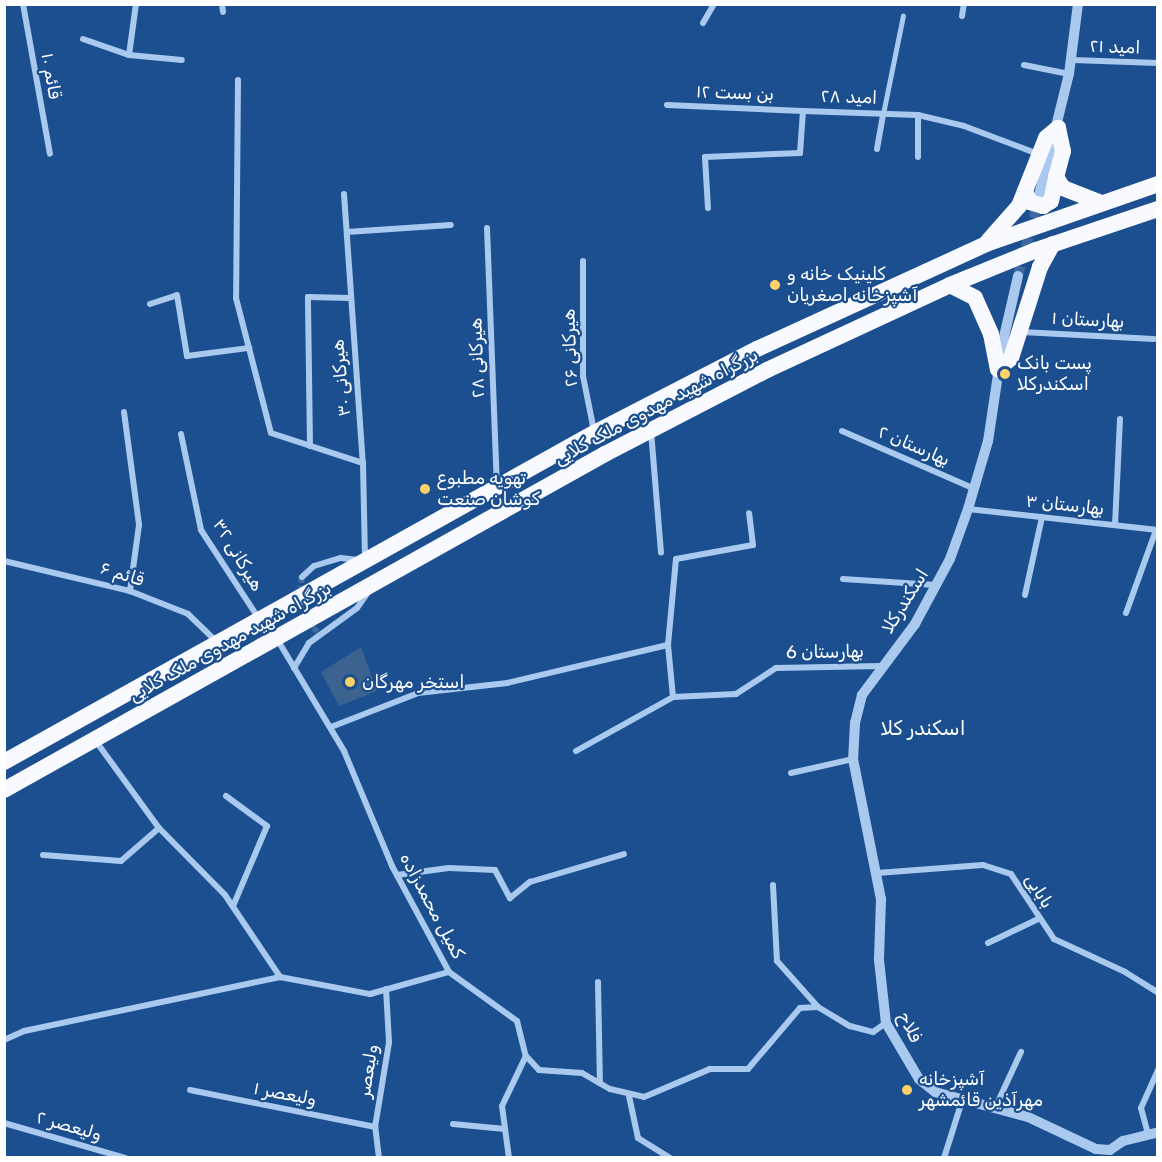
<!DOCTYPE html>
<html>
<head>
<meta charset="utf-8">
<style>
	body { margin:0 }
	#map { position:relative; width:1162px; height:1162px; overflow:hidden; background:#1b4f8f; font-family:Rubik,Vazirmatn,sans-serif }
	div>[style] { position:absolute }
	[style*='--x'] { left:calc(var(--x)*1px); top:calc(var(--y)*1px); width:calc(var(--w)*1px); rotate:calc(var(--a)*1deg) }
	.water>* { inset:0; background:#3c6290 }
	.minor-tunnel>* { height:6px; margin-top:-3px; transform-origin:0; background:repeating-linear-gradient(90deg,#3d69a0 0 6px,transparent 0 9px) }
	.tertiary-tunnel>* { height:10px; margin-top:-5px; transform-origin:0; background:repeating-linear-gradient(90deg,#3d69a0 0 10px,transparent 0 15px) }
	.service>* { height:4.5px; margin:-2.25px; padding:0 2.25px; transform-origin:2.25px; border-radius:2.25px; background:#a9c9ee }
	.minor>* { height:6px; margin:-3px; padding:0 3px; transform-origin:3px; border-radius:3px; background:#a9c9ee }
	.tertiary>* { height:10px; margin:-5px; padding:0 5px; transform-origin:5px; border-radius:5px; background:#a9c9ee }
	.trunk>* { height:16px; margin:-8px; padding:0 8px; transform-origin:8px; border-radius:8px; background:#f8faff }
	.dots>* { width:16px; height:16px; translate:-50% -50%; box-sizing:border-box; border:3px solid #1b4f8f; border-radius:50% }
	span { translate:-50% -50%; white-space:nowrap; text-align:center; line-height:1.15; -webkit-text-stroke:4.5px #1b4f8f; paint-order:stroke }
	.street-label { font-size:18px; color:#fff }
	.poi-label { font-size:18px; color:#fff }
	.left { translate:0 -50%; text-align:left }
	.neighbourhood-label { font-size:20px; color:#fff }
	.frame { position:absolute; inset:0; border:6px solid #fff; pointer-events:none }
</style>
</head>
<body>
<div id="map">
	<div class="water">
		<div style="clip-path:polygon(361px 647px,377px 691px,339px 706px,321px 672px)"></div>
	</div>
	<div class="minor-tunnel">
		<div style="--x:302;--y:577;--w:11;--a:100"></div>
		<div style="--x:300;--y:588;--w:42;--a:72"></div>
		<div style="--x:313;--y:628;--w:9;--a:36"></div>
	</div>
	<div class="tertiary-tunnel">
		<div style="--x:1018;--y:276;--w:78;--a:-75.1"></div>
	</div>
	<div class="service">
		<div style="--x:883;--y:114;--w:100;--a:-78.5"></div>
	</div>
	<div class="minor">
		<div style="--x:23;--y:4;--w:152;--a:79.8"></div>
		<div style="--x:222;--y:4;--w:8;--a:83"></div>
		<div style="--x:962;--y:16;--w:12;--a:-81"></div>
		<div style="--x:703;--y:23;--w:22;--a:-60"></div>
		<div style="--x:83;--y:39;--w:49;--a:19.2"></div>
		<div style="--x:129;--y:55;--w:53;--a:5.4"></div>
		<div style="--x:129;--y:55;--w:51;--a:-82.2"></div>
		<div style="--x:1072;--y:60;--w:86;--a:2"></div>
		<div style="--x:1024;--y:65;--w:46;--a:11.3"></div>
		<div style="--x:238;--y:80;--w:218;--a:90.5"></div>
		<div style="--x:236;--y:298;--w:139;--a:75.5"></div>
		<div style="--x:271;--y:433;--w:97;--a:18.1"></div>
		<div style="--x:667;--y:105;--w:136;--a:2.5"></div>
		<div style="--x:877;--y:149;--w:36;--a:-80"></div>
		<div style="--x:918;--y:157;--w:42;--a:-90"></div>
		<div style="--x:344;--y:194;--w:270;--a:86"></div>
		<div style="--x:363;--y:463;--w:95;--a:88.8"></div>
		<div style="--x:708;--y:208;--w:51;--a:-93.4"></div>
		<div style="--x:705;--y:157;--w:95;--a:-2.4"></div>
		<div style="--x:800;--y:153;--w:42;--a:-85.9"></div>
		<div style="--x:803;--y:111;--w:115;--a:2"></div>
		<div style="--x:918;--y:115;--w:47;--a:13.4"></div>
		<div style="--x:964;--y:126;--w:79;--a:20.7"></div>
		<div style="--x:487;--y:228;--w:255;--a:87.8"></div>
		<div style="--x:347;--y:232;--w:104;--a:-3.9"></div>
		<div style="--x:583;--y:261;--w:115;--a:90"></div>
		<div style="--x:583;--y:376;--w:56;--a:78.7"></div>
		<div style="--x:150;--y:304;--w:28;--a:-18"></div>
		<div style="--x:177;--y:295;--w:62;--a:80.7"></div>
		<div style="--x:187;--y:356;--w:63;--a:-7.4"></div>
		<div style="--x:1022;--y:332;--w:132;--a:3"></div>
		<div style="--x:124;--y:412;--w:114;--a:82.4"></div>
		<div style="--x:139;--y:525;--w:67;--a:97.8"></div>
		<div style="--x:651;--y:431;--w:122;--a:85.3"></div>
		<div style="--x:842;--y:431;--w:145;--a:23.6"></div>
		<div style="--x:181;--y:434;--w:98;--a:78.2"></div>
		<div style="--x:201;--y:530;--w:106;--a:56.9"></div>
		<div style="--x:310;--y:446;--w:149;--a:-90.8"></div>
		<div style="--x:308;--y:297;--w:41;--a:1.4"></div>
		<div style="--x:968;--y:509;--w:191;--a:6.3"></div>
		<div style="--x:1115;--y:525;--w:106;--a:-87.3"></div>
		<div style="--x:4;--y:561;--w:130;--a:13.4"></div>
		<div style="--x:130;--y:591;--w:62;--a:21.6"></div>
		<div style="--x:188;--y:614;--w:39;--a:44"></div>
		<div style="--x:302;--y:577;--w:16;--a:-43"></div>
		<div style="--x:314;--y:566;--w:28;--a:-17"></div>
		<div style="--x:341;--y:558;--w:17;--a:7"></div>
		<div style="--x:843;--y:579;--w:93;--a:3.7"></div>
		<div style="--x:1025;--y:595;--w:80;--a:-77.7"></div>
		<div style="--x:1126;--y:613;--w:88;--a:-70.1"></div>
		<div style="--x:277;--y:639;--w:131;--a:59.1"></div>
		<div style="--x:344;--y:751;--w:125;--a:67.3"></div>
		<div style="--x:392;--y:866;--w:120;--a:61.7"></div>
		<div style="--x:449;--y:972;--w:84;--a:35.8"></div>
		<div style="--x:517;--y:1021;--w:36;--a:76"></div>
		<div style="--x:526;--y:1056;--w:19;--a:47"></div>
		<div style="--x:539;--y:1070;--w:43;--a:4"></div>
		<div style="--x:582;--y:1073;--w:32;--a:30"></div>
		<div style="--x:610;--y:1089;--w:35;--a:13"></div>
		<div style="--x:644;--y:1097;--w:72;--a:-23"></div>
		<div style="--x:710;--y:1069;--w:38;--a:0"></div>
		<div style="--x:748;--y:1069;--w:80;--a:-49.6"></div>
		<div style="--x:800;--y:1008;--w:18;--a:-3"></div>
		<div style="--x:294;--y:668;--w:29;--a:-59"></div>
		<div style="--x:309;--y:643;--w:59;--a:-36.1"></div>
		<div style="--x:357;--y:608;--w:19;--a:-55"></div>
		<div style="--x:673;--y:697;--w:52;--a:-95.5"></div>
		<div style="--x:668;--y:645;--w:86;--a:-84.7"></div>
		<div style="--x:676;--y:559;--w:78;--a:-10.3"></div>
		<div style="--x:753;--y:545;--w:32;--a:-97"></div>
		<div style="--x:331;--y:727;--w:93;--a:-21.3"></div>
		<div style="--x:418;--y:693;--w:90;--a:-6.4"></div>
		<div style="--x:507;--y:683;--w:165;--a:-13.3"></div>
		<div style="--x:95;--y:740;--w:109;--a:54"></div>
		<div style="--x:159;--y:828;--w:94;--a:45.4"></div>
		<div style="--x:225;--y:895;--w:99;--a:56.1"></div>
		<div style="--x:280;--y:977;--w:92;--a:10.7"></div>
		<div style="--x:370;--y:994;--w:82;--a:-15.6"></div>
		<div style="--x:576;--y:751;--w:111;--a:-29.1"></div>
		<div style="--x:673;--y:697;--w:63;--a:-2.7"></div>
		<div style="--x:736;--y:694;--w:48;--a:-33"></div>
		<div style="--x:776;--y:668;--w:104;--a:-1.1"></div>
		<div style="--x:791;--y:773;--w:64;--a:-12.7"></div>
		<div style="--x:226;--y:796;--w:51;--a:36.2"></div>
		<div style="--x:267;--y:826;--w:87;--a:113"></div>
		<div style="--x:43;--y:855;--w:78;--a:4.4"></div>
		<div style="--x:121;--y:861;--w:50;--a:-41"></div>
		<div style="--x:877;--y:873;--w:106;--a:-4.3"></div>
		<div style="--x:983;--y:865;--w:29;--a:18"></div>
		<div style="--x:1011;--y:874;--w:78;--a:56.5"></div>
		<div style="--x:1054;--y:939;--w:78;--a:24.9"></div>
		<div style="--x:1125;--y:972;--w:39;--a:32"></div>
		<div style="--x:397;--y:875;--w:52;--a:-7.7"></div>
		<div style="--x:449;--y:868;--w:46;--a:2.5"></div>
		<div style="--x:495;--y:870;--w:32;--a:62"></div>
		<div style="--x:510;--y:898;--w:26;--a:-39"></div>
		<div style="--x:530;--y:882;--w:98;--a:-16.6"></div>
		<div style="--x:773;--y:885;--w:76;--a:87"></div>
		<div style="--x:777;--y:961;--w:62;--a:48.3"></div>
		<div style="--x:818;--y:1007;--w:37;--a:31"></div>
		<div style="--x:850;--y:1026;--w:24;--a:15"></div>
		<div style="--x:873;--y:1032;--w:16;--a:-35"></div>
		<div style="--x:988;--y:943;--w:55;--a:-25.6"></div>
		<div style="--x:598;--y:982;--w:101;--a:88.9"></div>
		<div style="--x:4;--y:1040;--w:22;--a:-24"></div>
		<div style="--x:24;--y:1031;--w:262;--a:-11.9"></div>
		<div style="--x:190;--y:1090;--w:189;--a:11.3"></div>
		<div style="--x:629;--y:1096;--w:43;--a:77.9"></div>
		<div style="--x:638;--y:1138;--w:38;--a:32"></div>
		<div style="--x:995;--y:1108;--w:62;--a:-65.1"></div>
		<div style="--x:4;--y:1123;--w:126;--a:16.1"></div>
		<div style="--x:453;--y:1124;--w:52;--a:5.5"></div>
		<div style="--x:1148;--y:1134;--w:27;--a:-105"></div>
		<div style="--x:1141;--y:1108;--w:42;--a:-65.9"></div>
		<div style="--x:379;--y:1158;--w:31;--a:-97"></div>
		<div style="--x:375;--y:1127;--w:86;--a:-80.6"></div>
		<div style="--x:389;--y:1042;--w:53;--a:-93.2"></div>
		<div style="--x:509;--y:1158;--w:52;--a:-97.7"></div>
		<div style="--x:502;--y:1106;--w:55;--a:-64.4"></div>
		<div style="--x:944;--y:1158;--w:60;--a:-72.5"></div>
	</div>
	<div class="tertiary">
		<div style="--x:1039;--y:195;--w:125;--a:-76.1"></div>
		<div style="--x:1069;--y:74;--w:71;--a:-82.7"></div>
		<div style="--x:1018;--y:276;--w:67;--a:103"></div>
		<div style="--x:1003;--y:341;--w:101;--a:98.5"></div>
		<div style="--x:988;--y:441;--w:71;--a:106.4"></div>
		<div style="--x:968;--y:509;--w:53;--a:109.8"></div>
		<div style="--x:950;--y:559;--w:74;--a:118.3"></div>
		<div style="--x:915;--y:624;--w:89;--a:126.7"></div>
		<div style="--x:862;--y:695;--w:29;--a:104"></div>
		<div style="--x:855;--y:723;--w:36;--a:93"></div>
		<div style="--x:853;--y:759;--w:143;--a:78.7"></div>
		<div style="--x:881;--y:899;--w:61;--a:91.9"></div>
		<div style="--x:879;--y:960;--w:63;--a:83.7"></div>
		<div style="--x:886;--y:1023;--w:65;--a:59.5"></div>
		<div style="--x:919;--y:1079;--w:21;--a:39"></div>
		<div style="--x:935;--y:1092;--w:96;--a:15"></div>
		<div style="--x:1028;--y:1117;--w:75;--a:25.2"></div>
		<div style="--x:1096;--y:1149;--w:14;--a:4"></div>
		<div style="--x:1110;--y:1150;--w:16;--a:-35"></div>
		<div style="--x:1123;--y:1141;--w:36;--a:-14"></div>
	</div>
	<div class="trunk">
		<div style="--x:1025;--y:191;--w:12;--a:66"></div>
		<div style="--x:1030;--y:202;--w:14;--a:17"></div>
		<div style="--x:1043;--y:206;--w:9;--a:-32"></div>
		<div style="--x:1051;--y:201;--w:25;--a:-78"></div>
		<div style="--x:988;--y:241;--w:47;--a:-48.5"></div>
		<div style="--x:1019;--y:206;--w:73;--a:-68.3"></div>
		<div style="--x:1046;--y:138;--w:16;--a:-40"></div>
		<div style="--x:1058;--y:128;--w:24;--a:78"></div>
		<div style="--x:1063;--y:151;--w:27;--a:105"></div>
		<div style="--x:1056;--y:177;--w:13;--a:58"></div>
		<div style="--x:1063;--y:188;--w:41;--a:21.5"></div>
		<div style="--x:950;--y:285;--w:28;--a:27"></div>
		<div style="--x:975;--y:298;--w:39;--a:66"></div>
		<div style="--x:991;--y:334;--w:36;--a:79"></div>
		<div style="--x:998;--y:369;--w:17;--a:-40"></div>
		<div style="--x:1011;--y:358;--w:96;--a:-72.3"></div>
		<div style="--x:1040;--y:267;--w:26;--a:-61"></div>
		<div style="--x:4;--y:762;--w:676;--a:-29.15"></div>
		<div style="--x:594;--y:433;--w:183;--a:-27.3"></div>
		<div style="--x:757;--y:349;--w:252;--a:-24.6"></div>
		<div style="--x:986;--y:244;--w:182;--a:-19.2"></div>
		<div style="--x:4;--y:790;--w:689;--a:-29.21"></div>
		<div style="--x:605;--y:454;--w:182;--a:-27.4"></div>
		<div style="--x:767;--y:370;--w:202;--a:-24.9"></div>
		<div style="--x:950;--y:285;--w:93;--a:-22.1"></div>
		<div style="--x:1036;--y:250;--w:129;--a:-18.6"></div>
	</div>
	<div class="dots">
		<div style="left:775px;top:285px;background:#ffd166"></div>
		<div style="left:1005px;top:374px;background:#ffd166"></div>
		<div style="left:425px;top:489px;background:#ffd166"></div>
		<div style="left:350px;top:682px;background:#ffd166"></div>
		<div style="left:907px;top:1090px;background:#ffd166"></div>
	</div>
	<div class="street-label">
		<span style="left:1115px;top:47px;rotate:2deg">امید ۲۱</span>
		<span style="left:51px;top:76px;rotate:80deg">قائم ۱۰</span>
		<span style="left:735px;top:93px;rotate:2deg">بن بست ۱۲</span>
		<span style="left:849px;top:97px;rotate:2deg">امید ۲۸</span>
		<span style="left:1088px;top:320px;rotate:3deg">بهارستان ۱</span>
		<span style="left:570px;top:348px;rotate:-92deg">هیرکانی ۲۶</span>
		<span style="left:477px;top:358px;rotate:-92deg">هیرکانی ۲۸</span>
		<span style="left:341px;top:378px;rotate:-95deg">هیرکانی ۳۰</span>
		<span style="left:656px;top:407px;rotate:-28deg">بزرگراه شهید مهدوی ملک کلایی</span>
		<span style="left:914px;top:446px;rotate:23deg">بهارستان ۲</span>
		<span style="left:1065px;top:505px;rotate:6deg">بهارستان ۳</span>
		<span style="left:238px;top:555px;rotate:59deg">هیرکانی ۳۲</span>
		<span style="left:122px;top:574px;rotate:17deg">قائم ۶</span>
		<span style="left:905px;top:601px;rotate:-58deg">اسکندرکلا</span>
		<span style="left:230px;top:642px;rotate:-29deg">بزرگراه شهید مهدوی ملک کلایی</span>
		<span style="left:825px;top:652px;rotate:-1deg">بهارستان 6</span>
		<span style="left:1039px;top:891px;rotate:58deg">بابایی</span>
		<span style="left:432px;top:906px;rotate:62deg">کمیل محمدزاده</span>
		<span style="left:910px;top:1027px;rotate:65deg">فلاح</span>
		<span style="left:368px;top:1071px;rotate:-81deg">ولیعصر</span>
		<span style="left:285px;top:1094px;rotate:11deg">ولیعصر ۱</span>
		<span style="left:69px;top:1126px;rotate:16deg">ولیعصر ۲</span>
	</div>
	<div class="poi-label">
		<span class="left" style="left:787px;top:285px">کلینیک خانه و<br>آشپزخانه اصغریان</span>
		<span class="left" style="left:1017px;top:374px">پست بانک<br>اسکندرکلا</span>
		<span class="left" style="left:437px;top:489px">تهویه مطبوع<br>کوشان صنعت</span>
		<span class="left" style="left:362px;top:682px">استخر مهرگان</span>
		<span class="left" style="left:919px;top:1090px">آشپزخانه<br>مهرآذین قائمشهر</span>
	</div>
	<div class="neighbourhood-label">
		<span style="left:923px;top:728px">اسکندر کلا</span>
	</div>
	<div class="frame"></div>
</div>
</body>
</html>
